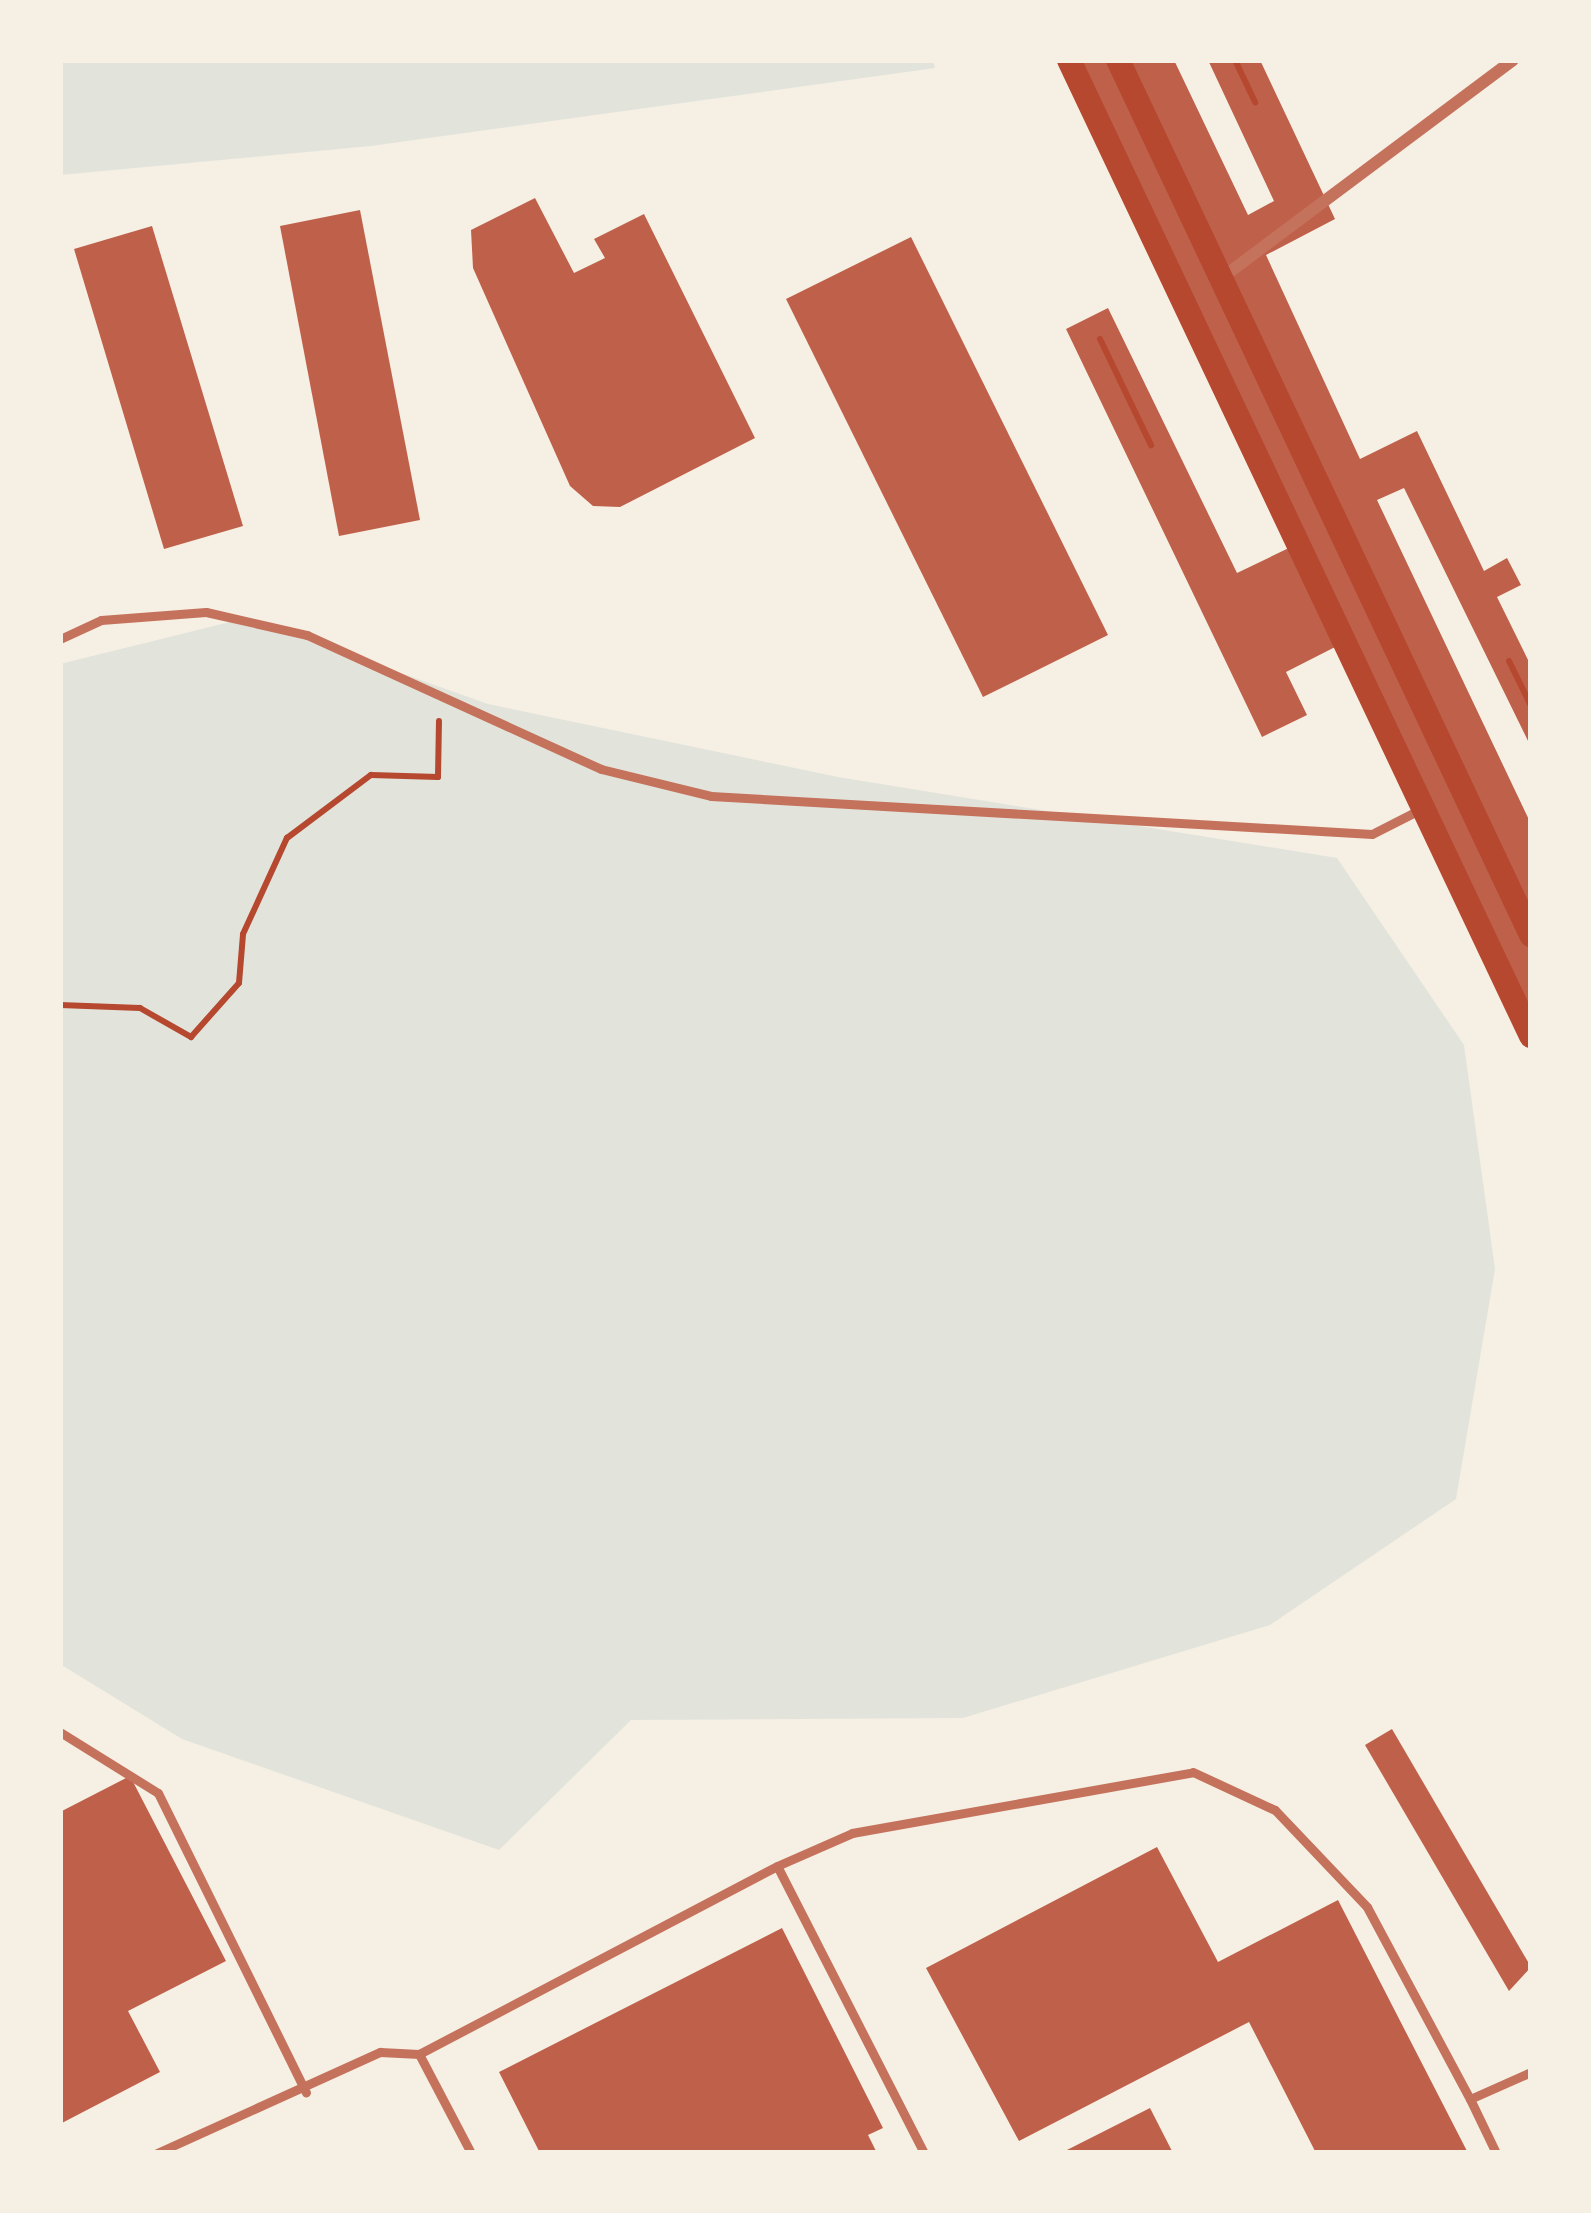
<!DOCTYPE html>
<html>
<head>
<meta charset="utf-8">
<style>
	body { margin:0 }
	#map { position:relative; width:1591px; height:2213px; overflow:hidden; background:#f6efe4; font-family:"Archivo Narrow",sans-serif }
	div>[style] { position:absolute }
	[style*='--x'] { left:calc(var(--x)*1px); top:calc(var(--y)*1px); width:calc(var(--w)*1px); rotate:calc(var(--a)*1deg) }
	.green>* { inset:0; background:#e2e4dc }
	.building>* { inset:0; background:#bf614a }
	.path>* { height:6px; margin:-3px; padding:0 3px; transform-origin:3px; border-radius:3px; background:#b5482f }
	.service>* { height:9px; margin:-4.5px; padding:0 4.5px; transform-origin:4.5px; border-radius:4.5px; background:#c5725c }
	.minor>* { height:12px; margin:-6px; padding:0 6px; transform-origin:6px; border-radius:6px; background:#c5725c }
	.secondary>* { height:24px; margin:-12px; padding:0 12px; transform-origin:12px; border-radius:12px; background:#b5482f }
	span { translate:-50% -50%; white-space:nowrap; text-align:center; line-height:1.15; -webkit-text-stroke:9px #f6efe4; paint-order:stroke }
	.frame { position:absolute; inset:0; border:63px solid #f6efe4; pointer-events:none }
</style>
</head>
<body>
<div id="map">
	<div class="green">
		<div style="clip-path:polygon(60px 60px,933px 60px,935px 68px,371px 146px,60px 175px)"></div>
		<div style="clip-path:polygon(246px 618px,488px 704px,838px 777px,1337px 858px,1464px 1045px,1495px 1269px,1456px 1499px,1270px 1625px,963px 1718px,631px 1720px,499px 1850px,182px 1739px,60px 1664px,60px 664px)"></div>
	</div>
	<div class="building">
		<div style="clip-path:polygon(1063px 60px,1174px 60px,1248px 215px,1274px 201px,1208px 60px,1260px 60px,1335px 219px,1266px 255px,1360px 459px,1417px 431px,1484px 571px,1507px 558px,1521px 585px,1497px 597px,1531px 666px,1531px 747px,1404px 488px,1377px 500px,1531px 824px,1531px 1052px,1339px 645px,1286px 672px,1307px 715px,1262px 737px,1066px 329px,1108px 308px,1237px 573px,1293px 546px)"></div>
		<div style="clip-path:polygon(535px 198px,574px 273px,605px 258px,594px 239px,644px 214px,755px 438px,620px 507px,593px 506px,570px 486px,473px 268px,471px 230px)"></div>
		<div style="clip-path:polygon(360px 210px,420px 520px,339px 536px,280px 226px)"></div>
		<div style="clip-path:polygon(152px 226px,243px 526px,164px 549px,74px 249px)"></div>
		<div style="clip-path:polygon(911px 237px,1108px 635px,983px 697px,786px 299px)"></div>
		<div style="clip-path:polygon(1392px 1729px,1531px 1967px,1509px 1991px,1365px 1745px)"></div>
		<div style="clip-path:polygon(130px 1776px,226px 1961px,128px 2011px,160px 2072px,60px 2124px,60px 1812px)"></div>
		<div style="clip-path:polygon(1157px 1847px,1218px 1962px,1338px 1900px,1468px 2153px,1316px 2153px,1249px 2022px,1019px 2141px,926px 1968px)"></div>
		<div style="clip-path:polygon(782px 1928px,883px 2128px,868px 2135px,877px 2153px,540px 2153px,499px 2072px)"></div>
		<div style="clip-path:polygon(1150px 2108px,1173px 2153px,1061px 2153px)"></div>
	</div>
	<div class="path">
		<div style="--x:1235;--y:60;--w:47;--a:64.5"></div>
		<div style="--x:1100;--y:339;--w:118;--a:64.3"></div>
		<div style="--x:1509;--y:661;--w:50;--a:63.9"></div>
		<div style="--x:60;--y:1005;--w:80;--a:2.1"></div>
		<div style="--x:140;--y:1008;--w:59;--a:29.6"></div>
		<div style="--x:191;--y:1037;--w:72;--a:-48.4"></div>
		<div style="--x:239;--y:983;--w:49;--a:-85.3"></div>
		<div style="--x:243;--y:934;--w:106;--a:-65.4"></div>
		<div style="--x:287;--y:838;--w:105;--a:-36.9"></div>
		<div style="--x:371;--y:775;--w:67;--a:1.7"></div>
		<div style="--x:438;--y:777;--w:56;--a:-89"></div>
	</div>
	<div class="service">
		<div style="--x:60;--y:639;--w:45;--a:-24.9"></div>
		<div style="--x:101;--y:620;--w:105;--a:-4.4"></div>
		<div style="--x:206;--y:612;--w:104;--a:12.8"></div>
		<div style="--x:307;--y:635;--w:323;--a:24.5"></div>
		<div style="--x:601;--y:769;--w:113;--a:13.8"></div>
		<div style="--x:711;--y:796;--w:662;--a:3.29"></div>
		<div style="--x:1372;--y:834;--w:57;--a:-27"></div>
		<div style="--x:60;--y:1732;--w:115;--a:31.9"></div>
		<div style="--x:158;--y:1793;--w:334;--a:63.7"></div>
		<div style="--x:1470;--y:2099;--w:60;--a:64.3"></div>
		<div style="--x:157;--y:2153;--w:245;--a:-24.4"></div>
		<div style="--x:380;--y:2052;--w:39;--a:3"></div>
		<div style="--x:471;--y:2153;--w:112;--a:-117.7"></div>
		<div style="--x:419;--y:2054;--w:404;--a:-27.7"></div>
		<div style="--x:924;--y:2153;--w:322;--a:-117.1"></div>
		<div style="--x:777;--y:1866;--w:82;--a:-23.7"></div>
		<div style="--x:852;--y:1833;--w:346;--a:-10.1"></div>
		<div style="--x:1193;--y:1772;--w:90;--a:24.9"></div>
		<div style="--x:1275;--y:1810;--w:134;--a:46.5"></div>
		<div style="--x:1367;--y:1907;--w:218;--a:61.8"></div>
		<div style="--x:1470;--y:2099;--w:67;--a:-23.9"></div>
	</div>
	<div class="minor">
		<div style="--x:1227;--y:274;--w:357;--a:-36.8"></div>
	</div>
	<div class="secondary">
		<div style="--x:1069;--y:60;--w:1080;--a:64.67"></div>
		<div style="--x:1118;--y:60;--w:968;--a:64.73"></div>
	</div>
	<div class="frame"></div>
</div>
</body>
</html>
